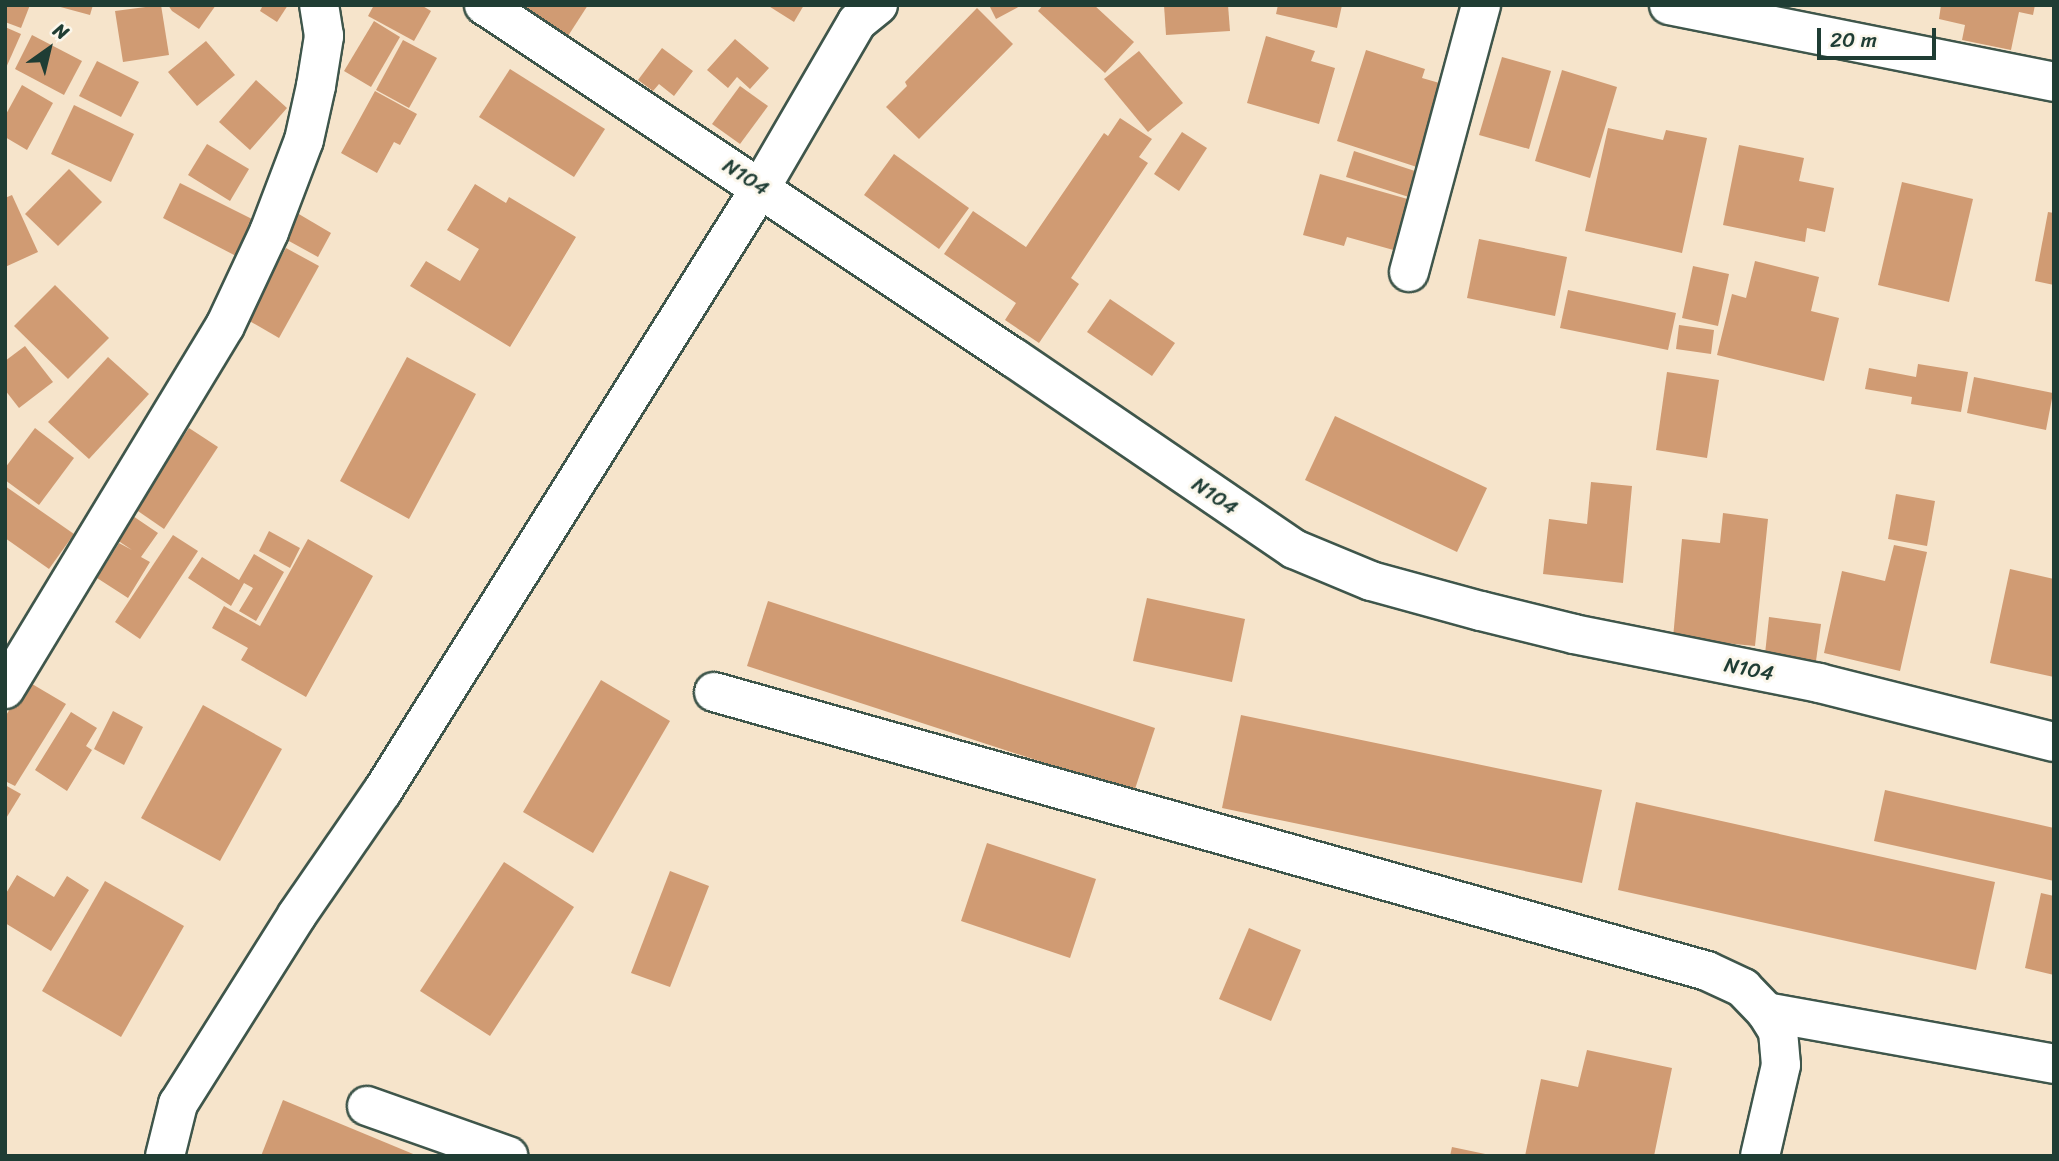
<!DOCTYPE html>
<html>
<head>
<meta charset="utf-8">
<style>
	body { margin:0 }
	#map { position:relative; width:2059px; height:1161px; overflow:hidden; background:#f6e4cb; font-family:Sriracha,sans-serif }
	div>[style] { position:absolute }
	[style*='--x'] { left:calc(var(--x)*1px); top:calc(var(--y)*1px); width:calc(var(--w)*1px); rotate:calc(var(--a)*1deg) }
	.building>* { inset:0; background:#d09b73 }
	.roads { filter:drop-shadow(2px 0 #3f564b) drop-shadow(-2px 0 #3f564b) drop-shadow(0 2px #3f564b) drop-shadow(0 -2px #3f564b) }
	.minor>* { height:38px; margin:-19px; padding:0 19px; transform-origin:19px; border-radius:19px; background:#fff }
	span { translate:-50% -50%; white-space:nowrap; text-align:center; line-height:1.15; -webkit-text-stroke:6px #fbf7ec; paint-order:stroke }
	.street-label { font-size:21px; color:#1f3d34 }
	.frame { position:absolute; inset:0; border:7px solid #1f3d34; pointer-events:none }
	.north { position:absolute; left:14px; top:14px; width:70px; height:70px; -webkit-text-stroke:5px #fbf7ec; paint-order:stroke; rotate:34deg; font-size:19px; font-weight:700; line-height:28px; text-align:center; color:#1f3d34 }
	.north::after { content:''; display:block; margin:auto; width:24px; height:32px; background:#1f3d34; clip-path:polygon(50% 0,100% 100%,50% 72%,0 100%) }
	.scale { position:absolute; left:1817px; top:28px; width:119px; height:32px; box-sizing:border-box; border:4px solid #1f3d34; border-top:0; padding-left:9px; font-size:21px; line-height:24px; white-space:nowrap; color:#1f3d34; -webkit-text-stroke:5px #fbf7ec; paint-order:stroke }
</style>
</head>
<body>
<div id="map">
	<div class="building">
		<div style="clip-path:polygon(5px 5px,30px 5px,21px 28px,5px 22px)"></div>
		<div style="clip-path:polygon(53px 5px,93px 5px,90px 15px)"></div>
		<div style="clip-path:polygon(161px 5px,169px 55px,123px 62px,115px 11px)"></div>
		<div style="clip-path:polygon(168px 5px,216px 5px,199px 29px,172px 11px)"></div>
		<div style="clip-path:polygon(263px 5px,288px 5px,277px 22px,260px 11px)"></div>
		<div style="clip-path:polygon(374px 5px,421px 5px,431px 11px,414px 41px,368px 16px)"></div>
		<div style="clip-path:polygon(520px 5px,588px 5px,568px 36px)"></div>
		<div style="clip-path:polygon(767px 5px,804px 5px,794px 22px)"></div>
		<div style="clip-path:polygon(989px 5px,1022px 5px,996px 19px)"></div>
		<div style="clip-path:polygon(1043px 5px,1094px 5px,1134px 42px,1105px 73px,1038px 11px)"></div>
		<div style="clip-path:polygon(1164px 5px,1228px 5px,1230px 31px,1166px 35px)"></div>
		<div style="clip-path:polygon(1278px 5px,1342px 5px,1337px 28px,1276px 14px)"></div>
		<div style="clip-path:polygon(1941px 5px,2035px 5px,2033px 15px,2019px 12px,2011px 50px,1962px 40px,1965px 25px,1939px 19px)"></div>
		<div style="clip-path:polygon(977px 8px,1013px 44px,919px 139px,886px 107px,907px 86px,905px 82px)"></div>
		<div style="clip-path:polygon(374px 21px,400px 37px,371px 87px,344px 71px)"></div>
		<div style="clip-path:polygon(5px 27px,21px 34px,5px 70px)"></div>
		<div style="clip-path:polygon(32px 35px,82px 61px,64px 95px,15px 69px)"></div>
		<div style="clip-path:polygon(1266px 36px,1315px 51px,1311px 61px,1335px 68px,1319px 124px,1247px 103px)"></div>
		<div style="clip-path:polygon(735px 39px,769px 68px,750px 89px,737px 77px,728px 88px,707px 70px)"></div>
		<div style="clip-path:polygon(403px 40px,437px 58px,409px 108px,376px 90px)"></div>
		<div style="clip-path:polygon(206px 41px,235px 75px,197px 106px,168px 72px)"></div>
		<div style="clip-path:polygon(662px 48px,693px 71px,674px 96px,659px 84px,653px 91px,638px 80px)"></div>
		<div style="clip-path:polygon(1366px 50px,1425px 69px,1422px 78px,1450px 86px,1423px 169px,1337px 141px)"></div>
		<div style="clip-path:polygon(1139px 51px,1183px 103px,1148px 132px,1104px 79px)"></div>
		<div style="clip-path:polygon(1502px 57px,1551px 71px,1529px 149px,1479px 135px)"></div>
		<div style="clip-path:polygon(97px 61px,139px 82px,121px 117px,79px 96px)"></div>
		<div style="clip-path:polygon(510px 69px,605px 129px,574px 177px,479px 117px)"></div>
		<div style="clip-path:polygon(1562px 70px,1617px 87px,1590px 178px,1535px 161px)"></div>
		<div style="clip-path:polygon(256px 80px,287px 108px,250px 150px,219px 122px)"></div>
		<div style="clip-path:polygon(22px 85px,53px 103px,27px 150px,5px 137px,5px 116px)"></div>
		<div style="clip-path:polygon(740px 86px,768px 106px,740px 144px,712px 124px)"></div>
		<div style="clip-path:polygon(375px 91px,417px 114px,400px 145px,394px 142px,377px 173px,341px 153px)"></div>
		<div style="clip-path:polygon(74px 105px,134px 134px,111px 182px,51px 154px)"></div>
		<div style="clip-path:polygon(1120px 118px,1152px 139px,1139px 157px,1148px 163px,1071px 278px,1079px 284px,1039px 343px,1005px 320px,1016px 303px,944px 254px,973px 211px,1026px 247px,1104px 133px,1108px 136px)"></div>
		<div style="clip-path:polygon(1608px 128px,1663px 140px,1666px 130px,1707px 138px,1682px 253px,1585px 231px)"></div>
		<div style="clip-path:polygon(1182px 132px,1207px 148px,1179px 191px,1154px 174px)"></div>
		<div style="clip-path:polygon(207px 144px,249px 169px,230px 201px,188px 175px)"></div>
		<div style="clip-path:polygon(1739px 145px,1804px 158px,1799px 181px,1834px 188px,1825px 232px,1807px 228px,1805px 242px,1723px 225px)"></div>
		<div style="clip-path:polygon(1354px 151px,1421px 173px,1412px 198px,1346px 177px)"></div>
		<div style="clip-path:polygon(894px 154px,969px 208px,939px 249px,864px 195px)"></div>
		<div style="clip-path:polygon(69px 169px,102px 202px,58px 246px,25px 214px)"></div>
		<div style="clip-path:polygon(1320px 174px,1411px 200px,1397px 251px,1347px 237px,1344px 246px,1303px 235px)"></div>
		<div style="clip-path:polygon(1902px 182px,1973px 199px,1949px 302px,1878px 285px)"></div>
		<div style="clip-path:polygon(180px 183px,254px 220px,236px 256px,163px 218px)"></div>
		<div style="clip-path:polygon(475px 184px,506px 203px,509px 197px,576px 237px,510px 347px,410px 286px,426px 261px,460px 281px,479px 249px,447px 230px)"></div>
		<div style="clip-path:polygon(12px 195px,38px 252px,5px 267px,5px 198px)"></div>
		<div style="clip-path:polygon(292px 210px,331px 233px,318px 257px,278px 235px)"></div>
		<div style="clip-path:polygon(2048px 212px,2054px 213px,2054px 285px,2035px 281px)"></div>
		<div style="clip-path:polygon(1479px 239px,1567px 257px,1555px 316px,1467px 298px)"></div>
		<div style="clip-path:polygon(286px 248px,319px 266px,279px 338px,246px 319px)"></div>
		<div style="clip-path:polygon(1755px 261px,1819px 277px,1811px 311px,1839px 318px,1824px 381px,1717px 355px,1732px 294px,1746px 298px)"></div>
		<div style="clip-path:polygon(1693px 266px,1729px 274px,1718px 326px,1682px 318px)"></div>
		<div style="clip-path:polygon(55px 285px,109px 338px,68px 379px,14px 326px)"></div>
		<div style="clip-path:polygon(1568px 290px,1676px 313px,1668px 350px,1560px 328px)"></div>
		<div style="clip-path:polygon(1110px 299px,1175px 343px,1152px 376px,1087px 332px)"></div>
		<div style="clip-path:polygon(1679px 325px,1714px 330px,1711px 354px,1676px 349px)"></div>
		<div style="clip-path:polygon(25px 346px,53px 382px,19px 408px,5px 390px,5px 361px)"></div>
		<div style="clip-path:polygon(108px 357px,149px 394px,89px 459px,48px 422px)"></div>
		<div style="clip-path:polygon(407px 357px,476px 394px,409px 519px,340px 481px)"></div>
		<div style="clip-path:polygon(1918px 364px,1968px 372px,1961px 412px,1911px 404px,1912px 397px,1865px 389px,1869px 368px,1916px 377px)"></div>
		<div style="clip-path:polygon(1667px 372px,1719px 380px,1707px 458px,1656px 450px)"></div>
		<div style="clip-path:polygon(1974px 377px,2053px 393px,2046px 430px,1967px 413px)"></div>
		<div style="clip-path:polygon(1335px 416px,1487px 488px,1457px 552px,1305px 480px)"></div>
		<div style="clip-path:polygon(35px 428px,74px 458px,39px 505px,5px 480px,5px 468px)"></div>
		<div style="clip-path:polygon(189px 428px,218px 447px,164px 529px,135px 509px)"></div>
		<div style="clip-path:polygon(1591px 482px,1632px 486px,1623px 583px,1543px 574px,1549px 519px,1587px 524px)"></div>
		<div style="clip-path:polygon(5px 486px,74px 534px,49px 569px,5px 538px)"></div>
		<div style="clip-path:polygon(1896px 494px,1935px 501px,1927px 546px,1888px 539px)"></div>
		<div style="clip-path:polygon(127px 512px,158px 533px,141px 557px,150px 562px,128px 598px,97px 578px,119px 543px,132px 550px,111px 536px)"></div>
		<div style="clip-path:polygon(1723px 513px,1768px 519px,1755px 646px,1673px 638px,1682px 539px,1720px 543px)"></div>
		<div style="clip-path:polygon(269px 531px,300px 548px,290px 568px,259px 551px)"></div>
		<div style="clip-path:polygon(173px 535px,198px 551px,140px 639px,115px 622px)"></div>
		<div style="clip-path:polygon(308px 539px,373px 576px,306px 697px,241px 660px,248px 648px,212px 628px,224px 606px,260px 626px)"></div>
		<div style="clip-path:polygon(1894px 545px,1927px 552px,1900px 671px,1824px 653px,1842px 571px,1885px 581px)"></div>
		<div style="clip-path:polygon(254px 554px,284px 572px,256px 621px,239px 611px,253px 588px,244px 583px,231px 606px,188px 578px,202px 557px,239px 580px)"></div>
		<div style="clip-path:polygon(2010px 569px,2054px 579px,2054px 677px,1990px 663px)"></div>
		<div style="clip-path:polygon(1147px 598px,1245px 619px,1232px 682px,1133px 661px)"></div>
		<div style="clip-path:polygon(768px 601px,1155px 728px,1134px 792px,747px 666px)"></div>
		<div style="clip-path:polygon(1769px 617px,1821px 624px,1816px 661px,1765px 654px)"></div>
		<div style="clip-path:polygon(601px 680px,670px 721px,593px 853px,523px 812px)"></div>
		<div style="clip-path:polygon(27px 681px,66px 704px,15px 786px,5px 781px,5px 717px)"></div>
		<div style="clip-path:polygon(203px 705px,282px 749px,220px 861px,141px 818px)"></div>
		<div style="clip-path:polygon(113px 711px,143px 727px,124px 765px,94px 749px)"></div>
		<div style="clip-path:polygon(71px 712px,97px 728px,86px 746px,92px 750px,67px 791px,35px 770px)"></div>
		<div style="clip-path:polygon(1241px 715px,1602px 790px,1582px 883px,1222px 808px)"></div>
		<div style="clip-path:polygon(5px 785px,21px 794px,5px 820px)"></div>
		<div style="clip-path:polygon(1885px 790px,2054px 828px,2054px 881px,1874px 841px)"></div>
		<div style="clip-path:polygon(1636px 802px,1995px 882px,1976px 970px,1618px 890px)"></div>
		<div style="clip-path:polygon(987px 843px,1096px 879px,1070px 958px,961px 921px)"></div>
		<div style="clip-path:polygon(504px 862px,574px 907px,490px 1036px,420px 991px)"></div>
		<div style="clip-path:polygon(670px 871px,709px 886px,670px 987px,631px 973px)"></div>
		<div style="clip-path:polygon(17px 875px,54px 897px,67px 876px,89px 890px,51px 951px,5px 923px,5px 895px)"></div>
		<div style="clip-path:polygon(105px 881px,184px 926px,121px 1037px,42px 991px)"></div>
		<div style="clip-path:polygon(2041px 893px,2054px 896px,2054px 975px,2025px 968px)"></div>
		<div style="clip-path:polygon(1249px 928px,1301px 950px,1271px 1021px,1219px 999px)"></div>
		<div style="clip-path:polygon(1587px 1050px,1672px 1068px,1654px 1156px,1525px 1156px,1541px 1079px,1578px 1087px)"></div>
		<div style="clip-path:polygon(283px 1100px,418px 1156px,261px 1156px)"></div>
		<div style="clip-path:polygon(1452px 1147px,1490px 1155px,1489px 1156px,1450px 1156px)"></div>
	</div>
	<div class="roads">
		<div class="minor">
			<div style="--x:484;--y:5;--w:637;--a:33.67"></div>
			<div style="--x:1014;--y:358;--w:339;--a:34.3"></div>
			<div style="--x:1294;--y:549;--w:83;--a:22.6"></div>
			<div style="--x:1371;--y:581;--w:114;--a:15.3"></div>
			<div style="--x:1481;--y:611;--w:96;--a:13.9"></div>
			<div style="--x:1574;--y:634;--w:250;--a:11.3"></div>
			<div style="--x:1819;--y:683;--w:242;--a:14.1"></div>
			<div style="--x:1669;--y:5;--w:393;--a:11.3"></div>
			<div style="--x:1409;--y:272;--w:277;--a:-74.9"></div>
			<div style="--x:5;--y:689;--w:424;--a:-58.8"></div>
			<div style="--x:225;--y:326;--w:104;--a:-64.9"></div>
			<div style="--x:269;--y:232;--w:98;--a:-69.2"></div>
			<div style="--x:304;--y:140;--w:55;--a:-77.5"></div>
			<div style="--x:316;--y:86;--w:51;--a:-80.9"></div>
			<div style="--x:324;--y:36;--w:31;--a:-99"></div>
			<div style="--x:714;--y:692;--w:1031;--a:15.69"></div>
			<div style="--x:1707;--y:971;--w:40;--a:25"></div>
			<div style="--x:1743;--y:988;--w:33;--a:46"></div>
			<div style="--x:1766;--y:1012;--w:22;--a:58"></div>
			<div style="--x:1778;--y:1031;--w:34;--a:85"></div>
			<div style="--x:1781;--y:1065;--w:93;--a:103"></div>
			<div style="--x:1766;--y:1012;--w:293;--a:10.2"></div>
			<div style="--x:367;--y:1106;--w:150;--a:19.5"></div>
			<div style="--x:165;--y:1156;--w:54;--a:-76"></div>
			<div style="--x:178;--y:1104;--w:223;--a:-57.8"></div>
			<div style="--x:297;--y:915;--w:150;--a:-55.4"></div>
			<div style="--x:382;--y:792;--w:714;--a:-57.94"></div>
			<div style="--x:761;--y:187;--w:191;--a:-59.8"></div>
			<div style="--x:857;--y:22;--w:27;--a:-39"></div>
		</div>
	</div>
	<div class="street-label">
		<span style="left:746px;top:177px;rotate:33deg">N104</span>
		<span style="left:1215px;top:496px;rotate:34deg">N104</span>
		<span style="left:1749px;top:669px;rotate:11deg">N104</span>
	</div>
	<div class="frame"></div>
	<div class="north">N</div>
	<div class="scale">20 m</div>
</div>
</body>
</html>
